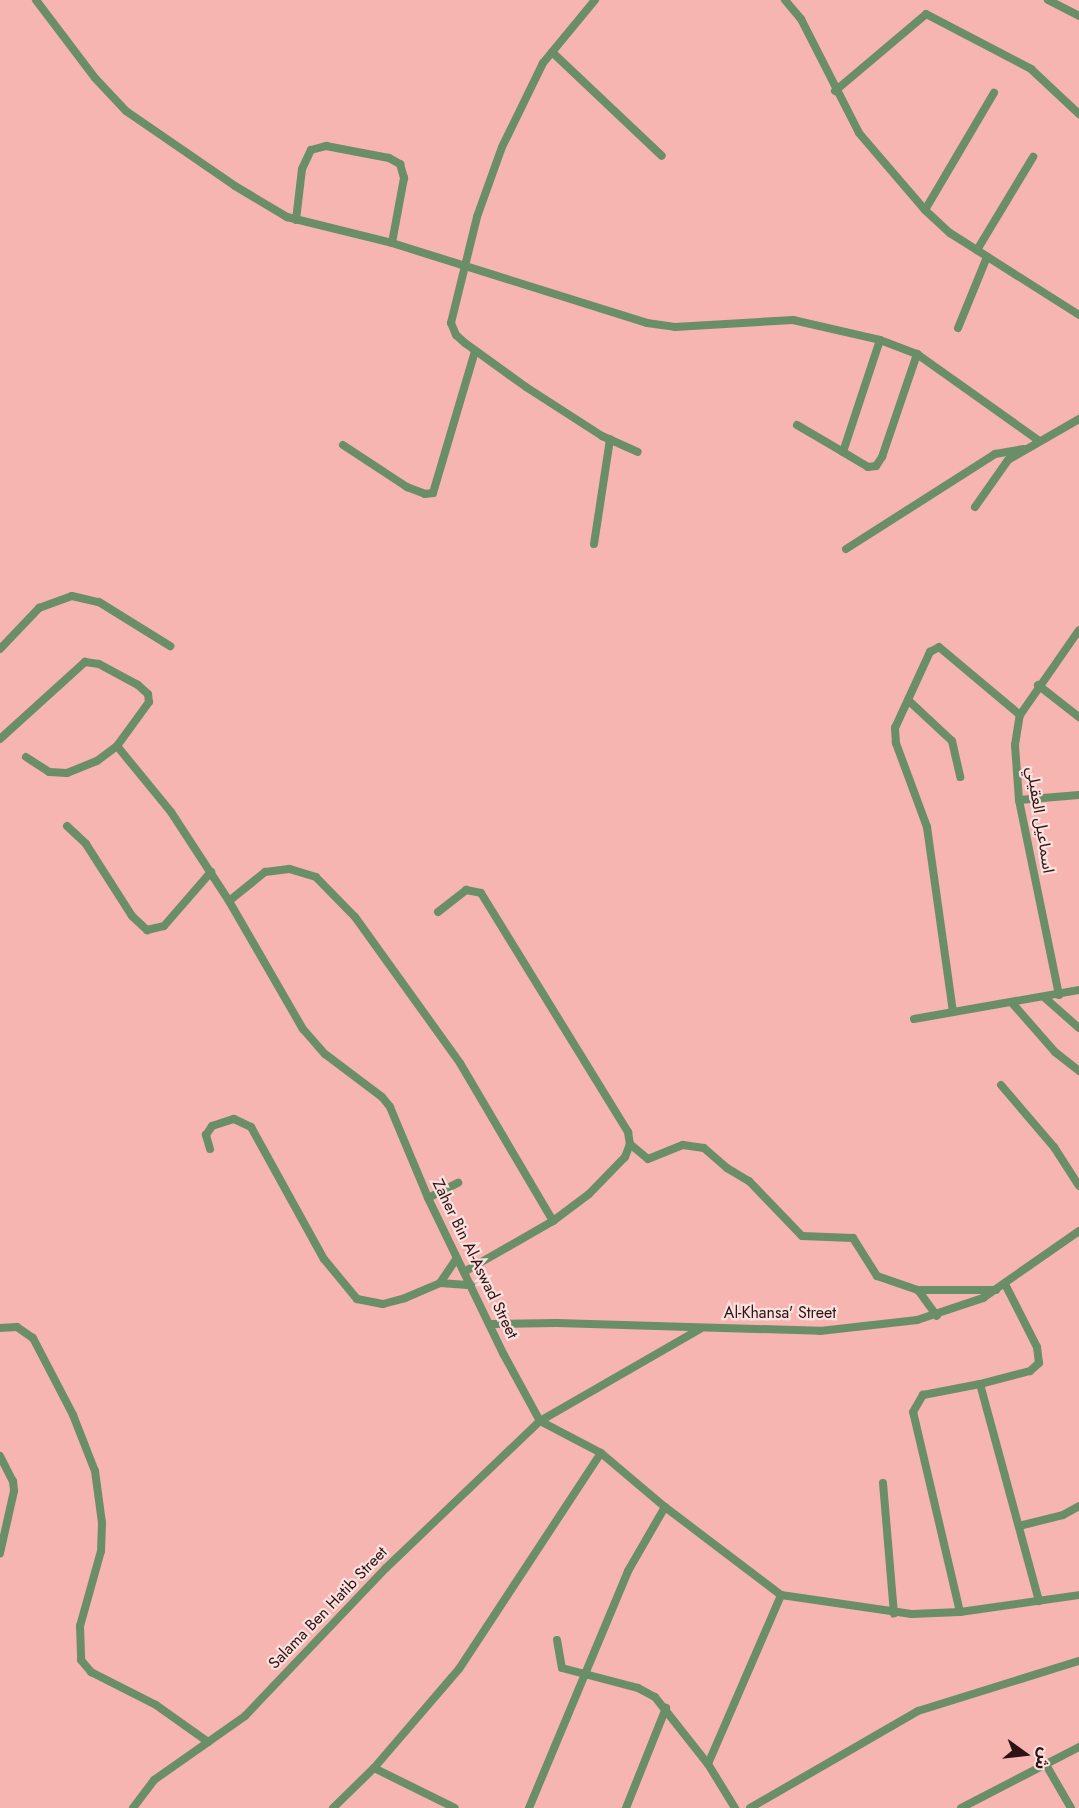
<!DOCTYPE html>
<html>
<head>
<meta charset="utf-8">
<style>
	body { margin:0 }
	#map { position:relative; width:1079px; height:1808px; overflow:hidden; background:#f6b5b0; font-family:Jost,"Noto Sans Arabic",sans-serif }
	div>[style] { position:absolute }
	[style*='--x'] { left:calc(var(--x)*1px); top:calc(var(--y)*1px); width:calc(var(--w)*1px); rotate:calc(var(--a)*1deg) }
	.minor>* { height:8px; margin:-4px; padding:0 4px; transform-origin:4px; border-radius:4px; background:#6a8e68 }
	span { translate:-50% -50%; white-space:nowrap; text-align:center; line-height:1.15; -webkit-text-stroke:4.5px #fde1df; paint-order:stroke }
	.street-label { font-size:16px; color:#2b1413 }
	.north { position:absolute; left:995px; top:1724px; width:60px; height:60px; -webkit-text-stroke:4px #fde1df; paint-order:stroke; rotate:105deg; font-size:16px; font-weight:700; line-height:24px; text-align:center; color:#2b1413 }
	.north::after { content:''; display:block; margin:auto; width:21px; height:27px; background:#2b1413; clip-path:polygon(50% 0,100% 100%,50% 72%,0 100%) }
</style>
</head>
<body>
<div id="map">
	<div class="minor">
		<div style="--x:36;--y:0;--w:98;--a:52.9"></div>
		<div style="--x:95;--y:78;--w:45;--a:46.8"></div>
		<div style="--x:126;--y:111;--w:132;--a:34.5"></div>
		<div style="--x:235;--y:186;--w:61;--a:30.8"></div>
		<div style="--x:287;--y:217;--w:108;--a:13.9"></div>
		<div style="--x:392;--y:243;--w:267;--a:17.4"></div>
		<div style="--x:647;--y:323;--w:28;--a:8"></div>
		<div style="--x:675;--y:327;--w:118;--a:-3.4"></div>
		<div style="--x:793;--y:320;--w:89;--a:12.9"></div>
		<div style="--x:880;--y:340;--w:40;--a:21"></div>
		<div style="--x:917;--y:354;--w:148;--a:35.4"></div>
		<div style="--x:595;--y:0;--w:82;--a:129.5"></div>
		<div style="--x:543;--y:63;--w:93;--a:116"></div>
		<div style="--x:502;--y:147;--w:74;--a:109.7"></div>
		<div style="--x:477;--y:217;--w:109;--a:103.8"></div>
		<div style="--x:451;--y:323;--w:13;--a:67"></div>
		<div style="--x:456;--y:335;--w:12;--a:42"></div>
		<div style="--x:465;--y:343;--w:75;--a:35.8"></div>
		<div style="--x:526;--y:387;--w:90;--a:32.8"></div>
		<div style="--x:602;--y:436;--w:39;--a:24"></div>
		<div style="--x:785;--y:0;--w:25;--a:50"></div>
		<div style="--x:801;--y:19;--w:128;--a:63"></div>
		<div style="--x:859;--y:133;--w:101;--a:49.4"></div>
		<div style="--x:925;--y:210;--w:34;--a:43"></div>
		<div style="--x:950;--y:233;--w:153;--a:32.4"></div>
		<div style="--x:1048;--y:0;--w:35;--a:27"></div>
		<div style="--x:552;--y:52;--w:151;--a:43.4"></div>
		<div style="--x:835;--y:91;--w:119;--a:-40.2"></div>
		<div style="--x:926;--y:14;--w:119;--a:27.6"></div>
		<div style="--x:1031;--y:69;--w:66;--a:43.2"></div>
		<div style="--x:925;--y:210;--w:136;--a:-59.5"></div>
		<div style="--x:296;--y:220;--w:51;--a:-83.3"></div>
		<div style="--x:302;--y:169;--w:21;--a:-65"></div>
		<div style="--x:311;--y:150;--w:16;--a:-15"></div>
		<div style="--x:326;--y:146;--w:64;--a:10.8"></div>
		<div style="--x:389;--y:158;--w:13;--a:29"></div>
		<div style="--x:400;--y:164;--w:15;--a:74"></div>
		<div style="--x:404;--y:178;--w:66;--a:100.5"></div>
		<div style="--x:977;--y:250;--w:109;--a:-58.9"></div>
		<div style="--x:958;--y:328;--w:77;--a:-67.8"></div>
		<div style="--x:880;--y:340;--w:118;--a:108.3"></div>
		<div style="--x:843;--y:452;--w:29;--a:31"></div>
		<div style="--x:868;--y:467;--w:8;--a:-7"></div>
		<div style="--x:876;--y:466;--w:11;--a:-56"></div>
		<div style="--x:882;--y:457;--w:109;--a:-71.2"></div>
		<div style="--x:797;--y:425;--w:53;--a:30.4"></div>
		<div style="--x:343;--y:445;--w:77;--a:33.3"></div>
		<div style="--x:407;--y:487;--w:19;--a:21"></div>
		<div style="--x:425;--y:494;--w:8;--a:-7"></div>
		<div style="--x:433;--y:493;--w:148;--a:-73.5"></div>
		<div style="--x:975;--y:507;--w:57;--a:-54.9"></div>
		<div style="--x:1008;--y:460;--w:82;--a:-30"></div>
		<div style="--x:594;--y:544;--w:106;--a:-81.3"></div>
		<div style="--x:846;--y:549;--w:177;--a:-32.5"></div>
		<div style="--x:995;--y:454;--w:29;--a:-10"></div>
		<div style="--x:0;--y:649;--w:57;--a:-46.4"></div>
		<div style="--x:39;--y:608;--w:35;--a:-20"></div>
		<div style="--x:72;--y:596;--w:28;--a:13"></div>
		<div style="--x:99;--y:602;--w:84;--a:31.8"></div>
		<div style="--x:1038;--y:685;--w:52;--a:38"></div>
		<div style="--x:908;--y:700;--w:60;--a:43"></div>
		<div style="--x:952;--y:741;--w:37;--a:77"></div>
		<div style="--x:0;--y:739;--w:115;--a:-42.2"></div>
		<div style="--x:85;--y:662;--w:14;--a:8"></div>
		<div style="--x:99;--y:664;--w:44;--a:28.3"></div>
		<div style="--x:138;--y:685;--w:13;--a:42"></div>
		<div style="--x:148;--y:694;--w:8;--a:83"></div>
		<div style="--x:149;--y:702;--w:54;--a:126"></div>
		<div style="--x:117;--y:746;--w:85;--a:50.7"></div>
		<div style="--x:171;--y:812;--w:106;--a:56.9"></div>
		<div style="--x:26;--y:757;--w:27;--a:33"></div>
		<div style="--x:49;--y:772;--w:18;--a:3"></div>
		<div style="--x:67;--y:773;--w:32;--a:-22"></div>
		<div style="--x:97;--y:761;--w:25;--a:-37"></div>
		<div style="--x:1019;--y:800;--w:60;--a:-4.8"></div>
		<div style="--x:67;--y:826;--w:26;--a:43"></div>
		<div style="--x:86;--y:844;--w:85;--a:57.4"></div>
		<div style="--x:132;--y:916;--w:21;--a:43"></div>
		<div style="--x:147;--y:930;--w:17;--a:-13"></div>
		<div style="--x:164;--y:926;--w:72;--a:-49"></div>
		<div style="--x:438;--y:912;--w:36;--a:-38"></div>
		<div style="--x:466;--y:890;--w:15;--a:11"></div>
		<div style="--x:481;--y:893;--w:281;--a:58.4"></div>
		<div style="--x:628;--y:1132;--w:12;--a:81"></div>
		<div style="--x:630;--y:1144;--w:14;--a:111"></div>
		<div style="--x:625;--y:1157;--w:52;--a:134.2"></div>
		<div style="--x:589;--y:1194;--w:45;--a:143.1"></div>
		<div style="--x:1059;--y:995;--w:199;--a:-101.6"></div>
		<div style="--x:1019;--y:800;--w:55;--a:-94.2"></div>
		<div style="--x:1015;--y:745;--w:30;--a:-81"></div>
		<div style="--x:1020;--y:715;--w:103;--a:-55.2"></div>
		<div style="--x:1045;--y:998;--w:45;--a:41.4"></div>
		<div style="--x:1013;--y:1004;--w:64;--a:48.8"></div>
		<div style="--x:1055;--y:1052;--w:31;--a:38"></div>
		<div style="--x:953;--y:1012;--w:187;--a:-98"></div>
		<div style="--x:927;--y:827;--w:90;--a:-110.3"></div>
		<div style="--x:896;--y:743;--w:15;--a:-94"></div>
		<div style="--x:895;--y:728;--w:84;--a:-65.3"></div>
		<div style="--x:930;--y:652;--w:10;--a:-29"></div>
		<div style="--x:939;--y:647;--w:106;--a:40"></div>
		<div style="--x:914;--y:1019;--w:168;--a:-10"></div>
		<div style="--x:1001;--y:1085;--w:82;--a:49.5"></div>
		<div style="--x:1054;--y:1147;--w:46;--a:57.3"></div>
		<div style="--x:630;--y:1144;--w:23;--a:40"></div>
		<div style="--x:648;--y:1159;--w:38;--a:-22"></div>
		<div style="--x:683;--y:1145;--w:21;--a:8"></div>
		<div style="--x:704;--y:1148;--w:30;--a:41"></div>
		<div style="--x:727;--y:1168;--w:26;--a:31"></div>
		<div style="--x:749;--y:1181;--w:76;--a:46.1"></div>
		<div style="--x:802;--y:1236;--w:51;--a:2.2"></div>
		<div style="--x:853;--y:1238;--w:45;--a:57.7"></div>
		<div style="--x:877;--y:1276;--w:43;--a:18.9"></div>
		<div style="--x:918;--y:1290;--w:32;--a:54"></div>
		<div style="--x:210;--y:1149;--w:15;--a:-106"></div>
		<div style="--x:206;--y:1135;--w:11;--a:-56"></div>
		<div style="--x:212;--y:1126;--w:23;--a:-18"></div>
		<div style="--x:234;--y:1119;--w:19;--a:25"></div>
		<div style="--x:251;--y:1127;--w:151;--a:61.1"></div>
		<div style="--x:324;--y:1259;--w:52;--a:50.5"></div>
		<div style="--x:357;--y:1299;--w:26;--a:11"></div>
		<div style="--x:383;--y:1304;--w:23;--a:-15"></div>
		<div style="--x:405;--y:1298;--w:38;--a:-23"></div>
		<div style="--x:440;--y:1283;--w:30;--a:-56"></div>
		<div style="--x:428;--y:1198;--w:34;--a:-27"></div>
		<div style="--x:464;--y:1272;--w:103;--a:-29.8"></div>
		<div style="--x:553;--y:1221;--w:183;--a:-120.5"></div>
		<div style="--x:460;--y:1063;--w:180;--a:-125.7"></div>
		<div style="--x:355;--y:917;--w:56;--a:-134.3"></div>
		<div style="--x:316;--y:877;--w:28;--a:-163"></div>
		<div style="--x:289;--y:869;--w:24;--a:173"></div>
		<div style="--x:265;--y:872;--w:46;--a:141.1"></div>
		<div style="--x:229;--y:901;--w:148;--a:60"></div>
		<div style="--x:303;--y:1029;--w:33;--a:49"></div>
		<div style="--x:325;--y:1054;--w:71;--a:37"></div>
		<div style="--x:382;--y:1097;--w:13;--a:51"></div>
		<div style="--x:390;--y:1107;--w:99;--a:67.3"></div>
		<div style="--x:428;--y:1198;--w:174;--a:64.2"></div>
		<div style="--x:504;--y:1355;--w:75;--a:61.4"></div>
		<div style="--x:540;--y:1421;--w:69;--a:27.7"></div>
		<div style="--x:601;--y:1453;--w:84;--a:40.2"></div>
		<div style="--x:665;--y:1507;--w:146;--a:37.2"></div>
		<div style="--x:781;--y:1595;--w:132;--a:8.3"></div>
		<div style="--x:912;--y:1614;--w:48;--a:-2.4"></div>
		<div style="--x:960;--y:1612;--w:120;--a:-8.1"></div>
		<div style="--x:440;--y:1283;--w:31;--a:4"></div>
		<div style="--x:1006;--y:1286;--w:68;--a:63.1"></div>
		<div style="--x:1037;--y:1347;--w:16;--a:83"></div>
		<div style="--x:1039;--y:1363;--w:12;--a:138"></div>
		<div style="--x:1030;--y:1371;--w:52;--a:165.4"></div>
		<div style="--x:980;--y:1384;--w:225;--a:74.8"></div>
		<div style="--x:918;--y:1290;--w:78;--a:0"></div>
		<div style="--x:491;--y:1324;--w:66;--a:-0.9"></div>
		<div style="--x:557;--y:1323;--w:263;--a:1.7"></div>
		<div style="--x:820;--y:1331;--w:98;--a:-6.5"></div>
		<div style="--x:917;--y:1320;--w:70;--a:-18.4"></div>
		<div style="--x:983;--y:1298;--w:117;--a:-34.9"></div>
		<div style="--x:0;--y:1328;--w:17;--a:-3"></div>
		<div style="--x:17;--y:1327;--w:19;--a:35"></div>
		<div style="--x:33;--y:1338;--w:87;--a:62.5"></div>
		<div style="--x:73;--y:1415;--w:60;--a:68.6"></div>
		<div style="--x:95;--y:1471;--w:52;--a:82.3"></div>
		<div style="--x:102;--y:1523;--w:28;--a:92"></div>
		<div style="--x:101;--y:1551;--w:78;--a:105.6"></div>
		<div style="--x:80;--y:1626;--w:34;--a:88"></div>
		<div style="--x:81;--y:1660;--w:16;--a:50"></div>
		<div style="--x:91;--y:1672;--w:73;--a:26.9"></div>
		<div style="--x:156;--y:1705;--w:64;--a:35.4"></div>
		<div style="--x:0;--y:1456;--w:28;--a:63"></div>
		<div style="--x:13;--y:1481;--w:10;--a:84"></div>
		<div style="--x:14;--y:1491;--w:64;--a:102.7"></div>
		<div style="--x:883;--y:1483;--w:131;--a:85.2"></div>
		<div style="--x:1019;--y:1526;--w:45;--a:-14"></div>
		<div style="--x:1063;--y:1515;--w:18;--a:-29"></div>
		<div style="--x:960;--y:1612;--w:205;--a:-103.2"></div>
		<div style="--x:913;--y:1412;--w:20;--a:-60"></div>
		<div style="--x:923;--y:1395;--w:58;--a:-10.9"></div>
		<div style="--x:557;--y:1640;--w:28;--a:80"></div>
		<div style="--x:562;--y:1668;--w:79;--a:14.7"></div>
		<div style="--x:638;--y:1688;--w:19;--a:28"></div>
		<div style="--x:655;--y:1697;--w:85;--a:51.7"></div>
		<div style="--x:708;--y:1764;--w:52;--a:58.5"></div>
		<div style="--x:1045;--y:1763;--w:52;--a:60"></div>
		<div style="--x:708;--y:1764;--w:184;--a:-66.6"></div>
		<div style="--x:374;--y:1768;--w:90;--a:26.3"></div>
		<div style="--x:133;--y:1808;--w:35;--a:-53"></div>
		<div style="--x:154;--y:1780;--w:111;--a:-35.1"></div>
		<div style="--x:245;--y:1716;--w:204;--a:-46.4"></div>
		<div style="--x:386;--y:1568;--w:213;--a:-43.7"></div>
		<div style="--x:540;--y:1421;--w:185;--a:-29.9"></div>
		<div style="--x:333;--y:1808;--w:57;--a:-44.3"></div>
		<div style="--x:374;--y:1768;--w:130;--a:-49.4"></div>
		<div style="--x:459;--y:1669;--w:258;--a:-56.7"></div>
		<div style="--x:529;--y:1808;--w:257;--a:-67.3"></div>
		<div style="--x:628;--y:1571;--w:74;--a:-60"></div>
		<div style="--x:626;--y:1808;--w:108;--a:-68.2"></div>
		<div style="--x:750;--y:1808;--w:194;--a:-30"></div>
		<div style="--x:918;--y:1711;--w:169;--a:-17.3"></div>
		<div style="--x:961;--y:1808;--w:133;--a:-27.3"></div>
	</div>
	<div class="street-label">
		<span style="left:1040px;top:820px;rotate:81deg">اسماعيل العقيلي</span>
		<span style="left:475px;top:1259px;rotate:64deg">Zaher Bin Al-Aswad Street</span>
		<span style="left:780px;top:1313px">Al-Khansa' Street</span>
		<span style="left:328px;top:1608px;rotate:-46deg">Salama Ben Hatib Street</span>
	</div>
	<div class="north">ش</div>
</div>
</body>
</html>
